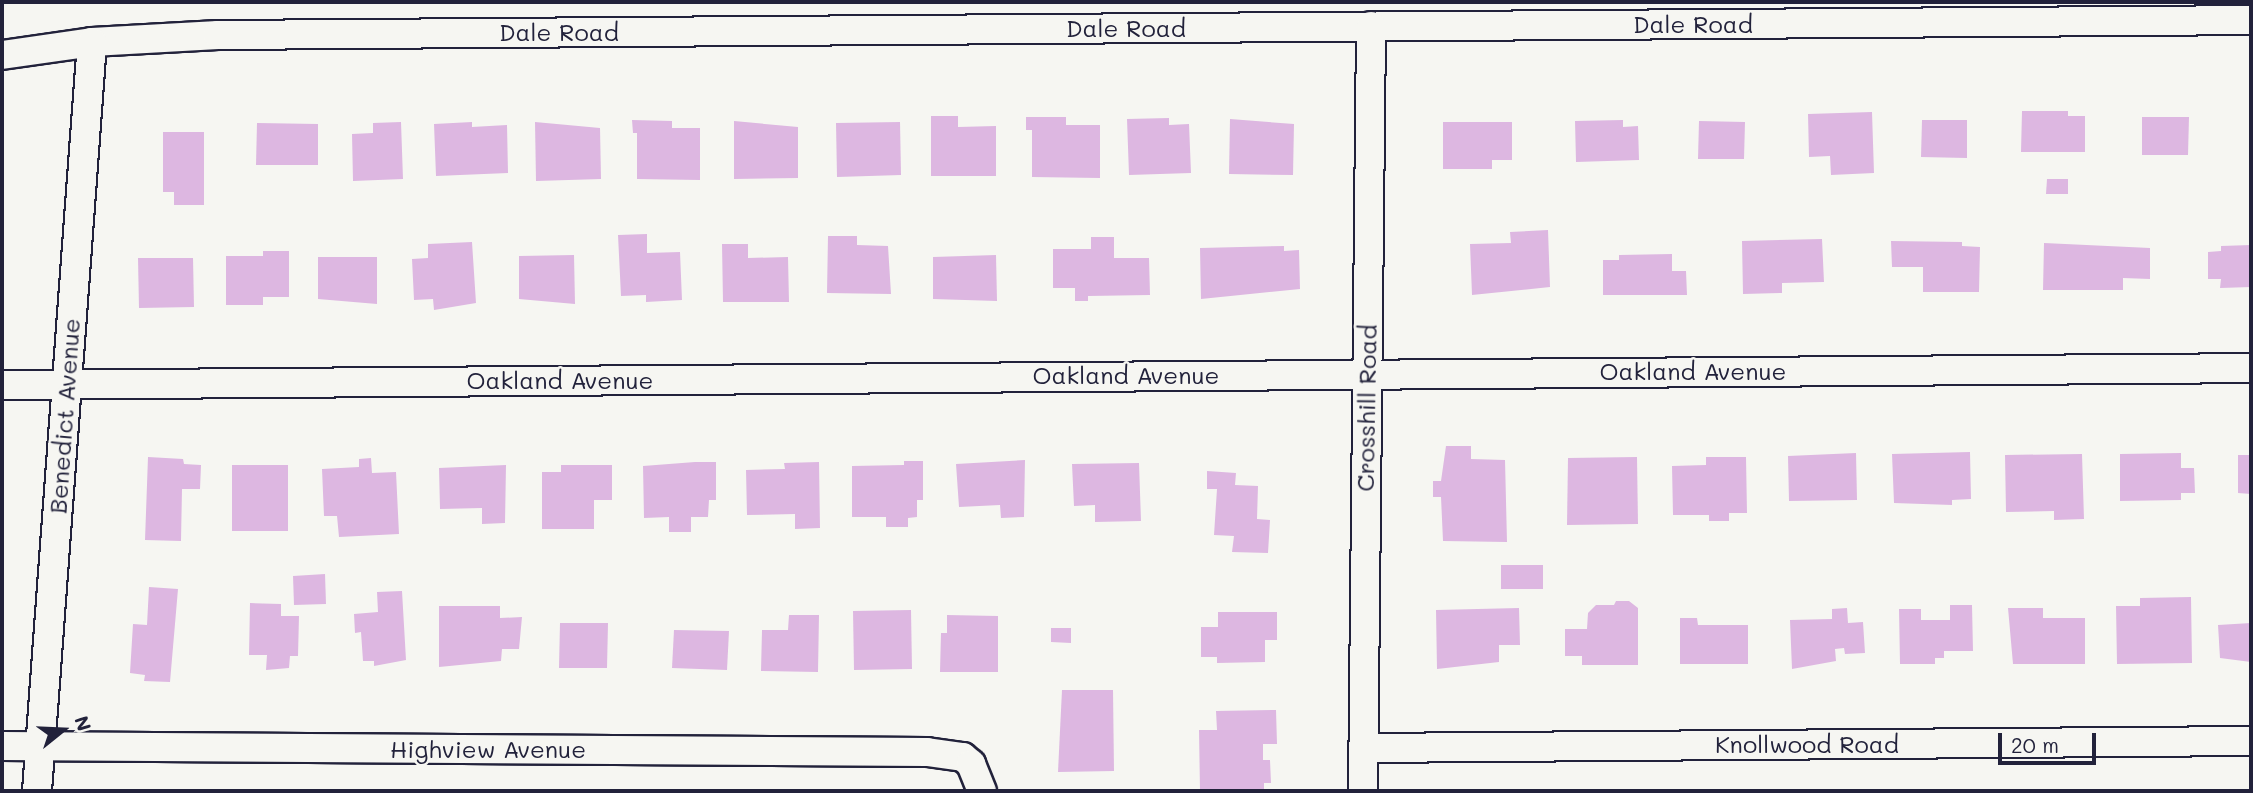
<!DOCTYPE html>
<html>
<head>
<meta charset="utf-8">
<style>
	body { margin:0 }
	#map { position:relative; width:2253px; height:793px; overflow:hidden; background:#f6f6f2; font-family:Mali,sans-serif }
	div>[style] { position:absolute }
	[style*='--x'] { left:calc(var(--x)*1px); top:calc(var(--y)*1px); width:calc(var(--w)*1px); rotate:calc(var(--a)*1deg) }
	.building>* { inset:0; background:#ddb7e1 }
	.roads { filter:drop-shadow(2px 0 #22223b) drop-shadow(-2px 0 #22223b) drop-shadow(0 2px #22223b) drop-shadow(0 -2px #22223b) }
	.minor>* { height:28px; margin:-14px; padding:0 14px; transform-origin:14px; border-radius:14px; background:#f6f6f2 }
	span { translate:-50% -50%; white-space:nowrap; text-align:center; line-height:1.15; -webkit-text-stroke:5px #f6f6f2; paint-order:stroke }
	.street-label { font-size:24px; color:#22223b }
	.frame { position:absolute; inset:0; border:4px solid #22223b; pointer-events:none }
	.north { position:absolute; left:28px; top:695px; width:70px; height:70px; -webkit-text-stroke:5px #f6f6f2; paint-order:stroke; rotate:72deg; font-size:19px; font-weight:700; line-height:28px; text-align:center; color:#22223b }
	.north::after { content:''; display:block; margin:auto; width:24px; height:32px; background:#22223b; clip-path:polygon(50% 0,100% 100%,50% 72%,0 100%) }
	.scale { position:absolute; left:1998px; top:733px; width:98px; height:32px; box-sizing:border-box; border:4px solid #22223b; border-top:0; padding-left:9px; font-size:21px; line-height:24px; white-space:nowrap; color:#22223b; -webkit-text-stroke:5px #f6f6f2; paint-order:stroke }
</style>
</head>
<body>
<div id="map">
	<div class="building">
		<div style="clip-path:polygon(2022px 111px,2068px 111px,2068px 116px,2085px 116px,2085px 152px,2021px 152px)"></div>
		<div style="clip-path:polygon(1872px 112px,1874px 173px,1831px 175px,1830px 156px,1809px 157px,1808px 114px)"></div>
		<div style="clip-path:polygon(931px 116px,958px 116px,958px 127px,996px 126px,996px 176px,931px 176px)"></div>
		<div style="clip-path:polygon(1026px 117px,1066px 117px,1066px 125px,1100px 125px,1100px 178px,1032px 177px,1032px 130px,1026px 130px)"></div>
		<div style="clip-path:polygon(2142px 117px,2189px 117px,2188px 155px,2142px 155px)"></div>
		<div style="clip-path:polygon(1169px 118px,1169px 125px,1189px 124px,1191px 173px,1129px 175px,1127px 119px)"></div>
		<div style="clip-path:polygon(1230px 119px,1294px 124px,1293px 175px,1229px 174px)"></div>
		<div style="clip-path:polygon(632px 120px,672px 121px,672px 128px,700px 128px,700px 180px,637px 179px,637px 133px,633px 133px)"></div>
		<div style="clip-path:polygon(1623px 120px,1623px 127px,1638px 126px,1639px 160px,1576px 162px,1575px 121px)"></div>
		<div style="clip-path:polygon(1922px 120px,1967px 120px,1967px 158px,1921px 157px)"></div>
		<div style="clip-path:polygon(734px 121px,798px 127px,798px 178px,734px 179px)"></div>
		<div style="clip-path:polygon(1699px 121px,1745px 122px,1744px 159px,1698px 159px)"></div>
		<div style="clip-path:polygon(401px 122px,403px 179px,353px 181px,352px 134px,373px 133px,373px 123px)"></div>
		<div style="clip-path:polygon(472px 122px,472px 127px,507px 125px,508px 173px,436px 176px,434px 124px)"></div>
		<div style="clip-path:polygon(535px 122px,600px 128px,601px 179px,536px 181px)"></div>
		<div style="clip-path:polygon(900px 122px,901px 175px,837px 177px,836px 123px)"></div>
		<div style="clip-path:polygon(1443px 122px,1512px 122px,1512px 160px,1492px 160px,1492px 169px,1443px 169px)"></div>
		<div style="clip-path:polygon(257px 123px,318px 124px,318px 165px,256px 165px)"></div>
		<div style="clip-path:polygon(163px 132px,204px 132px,204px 205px,174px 205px,174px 192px,163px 192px)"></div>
		<div style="clip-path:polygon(2047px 179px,2068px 179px,2068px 194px,2046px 194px)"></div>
		<div style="clip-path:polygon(1548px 230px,1550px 287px,1472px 295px,1470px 244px,1511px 243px,1510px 232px)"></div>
		<div style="clip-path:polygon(647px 234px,647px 253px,680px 252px,682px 300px,646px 302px,646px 295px,621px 296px,618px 235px)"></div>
		<div style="clip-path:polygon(828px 236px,857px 236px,857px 245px,888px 246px,891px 294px,827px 293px)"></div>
		<div style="clip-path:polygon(1091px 237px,1114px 237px,1114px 258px,1149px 258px,1150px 295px,1088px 296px,1088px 301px,1075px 301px,1075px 288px,1053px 288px,1053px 249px,1091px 249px)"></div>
		<div style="clip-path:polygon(1822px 239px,1824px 282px,1782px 283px,1782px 293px,1743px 294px,1742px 241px)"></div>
		<div style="clip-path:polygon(1891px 241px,1962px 242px,1962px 246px,1980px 247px,1979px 292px,1923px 292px,1923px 267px,1892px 267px)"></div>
		<div style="clip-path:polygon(472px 242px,476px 303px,434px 310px,433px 299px,414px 300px,412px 259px,428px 258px,428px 244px)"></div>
		<div style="clip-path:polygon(2044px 243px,2150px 248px,2150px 279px,2123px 278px,2123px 290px,2043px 290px)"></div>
		<div style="clip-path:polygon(722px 244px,748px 244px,748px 258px,788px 257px,789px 302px,723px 302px)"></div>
		<div style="clip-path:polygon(2251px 245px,2251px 287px,2220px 288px,2221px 279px,2208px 279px,2208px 252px,2221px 251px,2221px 246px)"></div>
		<div style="clip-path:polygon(1284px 246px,1284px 251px,1299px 250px,1300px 289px,1201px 299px,1200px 248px)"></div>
		<div style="clip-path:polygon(263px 251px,289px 251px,289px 297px,263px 297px,263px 305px,226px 305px,226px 256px,263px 256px)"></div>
		<div style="clip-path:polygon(1672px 254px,1672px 271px,1686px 271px,1687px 295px,1603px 295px,1603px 260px,1619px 260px,1619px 255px)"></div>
		<div style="clip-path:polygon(574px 255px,575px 304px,519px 299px,519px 256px)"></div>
		<div style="clip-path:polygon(996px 255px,997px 301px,933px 299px,933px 257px)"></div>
		<div style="clip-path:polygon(318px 257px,377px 257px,377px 304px,318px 299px)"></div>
		<div style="clip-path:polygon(138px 258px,193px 258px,194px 307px,139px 308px)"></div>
		<div style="clip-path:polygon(1446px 446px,1471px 446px,1471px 459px,1505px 460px,1507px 542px,1443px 541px,1441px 497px,1433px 497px,1433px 481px,1441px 481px)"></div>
		<div style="clip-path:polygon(1970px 452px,1971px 499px,1952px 500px,1952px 505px,1894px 503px,1892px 454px)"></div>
		<div style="clip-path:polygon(1856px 453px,1857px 500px,1789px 501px,1788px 456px)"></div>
		<div style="clip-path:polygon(2181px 453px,2181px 468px,2194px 468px,2195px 493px,2181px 493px,2181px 500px,2120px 501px,2120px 454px)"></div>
		<div style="clip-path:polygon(2082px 454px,2084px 519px,2054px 520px,2054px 511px,2006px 512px,2005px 455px)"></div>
		<div style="clip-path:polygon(2238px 455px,2251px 455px,2251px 494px,2238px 493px)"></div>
		<div style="clip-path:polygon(148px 457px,183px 459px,184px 464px,201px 465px,200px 489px,182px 489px,181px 541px,145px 540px)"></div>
		<div style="clip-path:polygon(1637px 457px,1638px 524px,1567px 525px,1568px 458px)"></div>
		<div style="clip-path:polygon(1706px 457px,1746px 457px,1747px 513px,1729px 513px,1729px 521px,1709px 521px,1709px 515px,1673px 515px,1672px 466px,1706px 465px)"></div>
		<div style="clip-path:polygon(371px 458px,372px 473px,396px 472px,399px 534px,339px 537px,337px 516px,324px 516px,322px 469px,359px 467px,359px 459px)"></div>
		<div style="clip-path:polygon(1025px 460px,1024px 517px,1001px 518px,1000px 505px,959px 507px,956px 464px)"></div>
		<div style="clip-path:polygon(904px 461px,923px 461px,923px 500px,917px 500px,917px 517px,908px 518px,908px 527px,886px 527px,886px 517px,852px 517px,852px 466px,904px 465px)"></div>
		<div style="clip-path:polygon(695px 462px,716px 462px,716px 500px,709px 500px,708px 517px,691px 517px,691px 532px,669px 532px,669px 517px,644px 518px,643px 466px)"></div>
		<div style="clip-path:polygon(819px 462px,820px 528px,795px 529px,795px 514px,747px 515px,746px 470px,785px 469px,784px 463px)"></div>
		<div style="clip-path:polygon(1139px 463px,1141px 521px,1095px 522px,1095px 505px,1074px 506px,1072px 464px)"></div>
		<div style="clip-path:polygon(232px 465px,288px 465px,288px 531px,232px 531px)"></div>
		<div style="clip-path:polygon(506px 465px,505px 523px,482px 524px,482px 508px,440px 509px,439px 468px)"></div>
		<div style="clip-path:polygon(561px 465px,612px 465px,612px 500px,594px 500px,594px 529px,542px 529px,542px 472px,561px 472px)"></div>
		<div style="clip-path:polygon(1207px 471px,1236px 473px,1235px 485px,1258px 486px,1257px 519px,1270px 520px,1268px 553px,1232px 552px,1234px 536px,1214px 535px,1217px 489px,1207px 489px)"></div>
		<div style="clip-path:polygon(1501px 565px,1543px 565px,1543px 589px,1501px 589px)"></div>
		<div style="clip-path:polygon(325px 574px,326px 604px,294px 605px,293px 576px)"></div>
		<div style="clip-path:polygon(149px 587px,178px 589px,170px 682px,144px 681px,145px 675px,130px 673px,133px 624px,147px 625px)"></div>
		<div style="clip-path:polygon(402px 591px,406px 660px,374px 666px,374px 661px,363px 661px,361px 632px,355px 633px,354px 614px,378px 612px,377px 592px)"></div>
		<div style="clip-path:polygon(2191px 597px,2192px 663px,2117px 664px,2116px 606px,2140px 606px,2140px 598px)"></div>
		<div style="clip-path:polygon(1616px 601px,1629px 601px,1638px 608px,1638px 665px,1582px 665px,1582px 656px,1565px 656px,1565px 629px,1587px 629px,1588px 613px,1596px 605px,1614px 605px)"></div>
		<div style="clip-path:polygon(250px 603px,281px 604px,281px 616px,299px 616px,298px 656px,290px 656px,289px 668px,266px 670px,267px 655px,249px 655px)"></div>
		<div style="clip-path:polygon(1950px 605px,1972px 605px,1973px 651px,1944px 651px,1944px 658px,1935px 658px,1935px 664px,1900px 664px,1899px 609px,1921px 609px,1921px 620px,1950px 620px)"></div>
		<div style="clip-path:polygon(439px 606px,500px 606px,500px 618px,522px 617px,519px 649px,502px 649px,501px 661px,439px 667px)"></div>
		<div style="clip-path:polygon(1519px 608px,1520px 645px,1499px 645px,1499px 662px,1437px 669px,1436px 610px)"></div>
		<div style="clip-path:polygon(1847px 608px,1848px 623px,1863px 622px,1865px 653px,1845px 654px,1844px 648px,1835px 649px,1836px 661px,1792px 669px,1790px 620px,1832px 619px,1832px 609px)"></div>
		<div style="clip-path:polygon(2008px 608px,2043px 608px,2043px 618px,2085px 618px,2085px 664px,2013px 664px)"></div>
		<div style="clip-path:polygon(911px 610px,912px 669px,854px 670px,853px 611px)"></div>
		<div style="clip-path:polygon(1218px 612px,1277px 612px,1277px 640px,1265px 640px,1265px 662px,1217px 663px,1217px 657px,1201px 657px,1201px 627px,1218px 627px)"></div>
		<div style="clip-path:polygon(789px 615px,819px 615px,818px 672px,761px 671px,762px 630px,788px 630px)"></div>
		<div style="clip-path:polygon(947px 615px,998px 616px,998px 672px,940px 672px,941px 633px,947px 633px)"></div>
		<div style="clip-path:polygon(1680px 618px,1697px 618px,1698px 625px,1748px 625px,1748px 664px,1680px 664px)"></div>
		<div style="clip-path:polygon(560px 623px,608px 623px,607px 668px,559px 668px)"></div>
		<div style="clip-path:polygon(2251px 623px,2251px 662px,2220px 658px,2218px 625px)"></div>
		<div style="clip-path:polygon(1051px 628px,1071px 628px,1071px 643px,1051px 642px)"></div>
		<div style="clip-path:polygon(674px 630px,729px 631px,727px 670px,672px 668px)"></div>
		<div style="clip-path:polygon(1062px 690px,1113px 690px,1114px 771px,1058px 772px)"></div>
		<div style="clip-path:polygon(1276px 710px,1277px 744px,1263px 744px,1263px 760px,1270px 760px,1271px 783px,1264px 783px,1264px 790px,1200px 791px,1199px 730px,1217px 730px,1216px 711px)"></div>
	</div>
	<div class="roads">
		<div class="minor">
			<div style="--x:2;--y:55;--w:91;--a:-8.2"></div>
			<div style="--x:92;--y:42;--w:126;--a:-3.2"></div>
			<div style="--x:218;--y:35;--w:2033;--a:-0.42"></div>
			<div style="--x:2;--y:385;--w:2249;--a:-0.43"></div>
			<div style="--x:2;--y:746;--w:925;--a:0.37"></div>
			<div style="--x:927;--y:752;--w:36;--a:8"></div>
			<div style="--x:963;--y:757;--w:11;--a:41"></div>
			<div style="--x:971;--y:764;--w:29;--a:68"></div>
			<div style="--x:1363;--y:748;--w:888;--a:-0.45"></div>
			<div style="--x:37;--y:791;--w:751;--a:-85.8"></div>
			<div style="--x:1363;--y:791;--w:765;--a:-89.4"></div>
		</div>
	</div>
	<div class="street-label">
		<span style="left:1693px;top:24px">Dale Road</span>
		<span style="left:1126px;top:28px">Dale Road</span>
		<span style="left:559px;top:32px">Dale Road</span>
		<span style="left:1693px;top:371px">Oakland Avenue</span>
		<span style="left:1126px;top:375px">Oakland Avenue</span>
		<span style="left:560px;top:380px">Oakland Avenue</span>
		<span style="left:1366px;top:408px;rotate:-89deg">Crosshill Road</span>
		<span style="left:64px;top:416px;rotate:-86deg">Benedict Avenue</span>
		<span style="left:1807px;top:744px">Knollwood Road</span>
		<span style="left:488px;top:749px">Highview Avenue</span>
	</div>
	<div class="frame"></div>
	<div class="north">N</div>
	<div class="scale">20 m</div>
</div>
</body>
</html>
